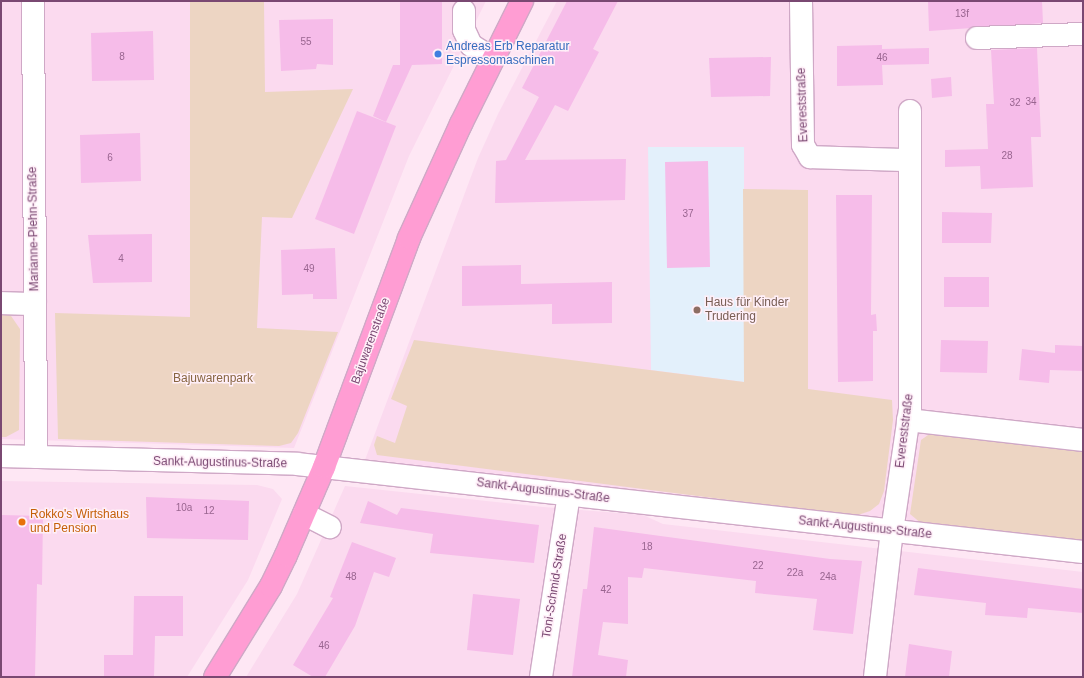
<!DOCTYPE html>
<html>
<head>
<meta charset="utf-8">
<style>
	body { margin:0 }
	#map { position:relative; width:1084px; height:678px; overflow:hidden; background:#fee7f4; font-family:Helvetica,sans-serif }
	div>[style] { position:absolute }
	[style*='--x'] { left:calc(var(--x)*1px); top:calc(var(--y)*1px); width:calc(var(--w)*1px); rotate:calc(var(--a)*1deg) }
	.residential>* { inset:0; background:#fbdaef }
	.education>* { inset:0; background:#e3f0fb }
	.green>* { inset:0; background:#edd5c3 }
	.building>* { inset:0; background:#f6bce9 }
	.roads { filter:drop-shadow(1px 0 #cfa8c6) drop-shadow(-1px 0 #cfa8c6) drop-shadow(0 1px #cfa8c6) drop-shadow(0 -1px #cfa8c6) }
	.minor>* { height:22px; margin:-11px; padding:0 11px; transform-origin:11px; border-radius:11px; background:#fff }
	.major>* { height:22px; margin:-11px; padding:0 11px; transform-origin:11px; border-radius:11px; background:#ff9dd3 }
	.dots>* { width:11px; height:11px; translate:-50% -50%; box-sizing:border-box; border:2px solid #ffeff8; border-radius:50% }
	span { translate:-50% -50%; white-space:nowrap; text-align:center; line-height:1.15; -webkit-text-stroke:3px #ffeff8; paint-order:stroke }
	.number-label { font-size:10px; color:#996590 }
	.number-label span { -webkit-text-stroke-width:0 }
	.shop-label { font-size:12px; color:#366cbe }
	.left { translate:0 -50%; text-align:left }
	.street-label { font-size:12px; color:#7a4872 }
	.education-label { font-size:12px; color:#785e54 }
	.park-label { font-size:12px; color:#886641 }
	.food-label { font-size:12px; color:#c56008 }
	.frame { position:absolute; inset:0; border:2px solid #7a4872; pointer-events:none }
</style>
</head>
<body>
<div id="map">
	<div class="residential">
		<div style="clip-path:polygon(1px 1px,486px 1px,409px 156px,294px 448px,1px 439px)"></div>
		<div style="clip-path:polygon(557px 1px,1083px 1px,1083px 544px,365px 460px,478px 158px,498px 114px)"></div>
		<div style="clip-path:polygon(1px 481px,257px 485px,273px 489px,282px 499px,248px 580px,187px 677px,1px 677px)"></div>
		<div style="clip-path:polygon(345px 486px,543px 507px,643px 515px,663px 524px,1083px 572px,1083px 677px,246px 677px,297px 594px)"></div>
	</div>
	<div class="education">
		<div style="clip-path:polygon(648px 147px,744px 147px,744px 382px,651px 370px)"></div>
	</div>
	<div class="green">
		<div style="clip-path:polygon(190px 1px,264px 1px,265px 92px,353px 89px,292px 218px,262px 217px,257px 328px,338px 332px,298px 433px,291px 443px,279px 446px,58px 439px,55px 313px,190px 317px)"></div>
		<div style="clip-path:polygon(743px 189px,808px 190px,808px 389px,892px 400px,893px 420px,884px 491px,879px 504px,870px 511px,855px 516px,377px 455px,374px 445px,377px 436px,395px 443px,407px 406px,391px 399px,414px 340px,744px 382px)"></div>
		<div style="clip-path:polygon(1px 313px,9px 313px,20px 329px,19px 430px,6px 437px,1px 437px)"></div>
		<div style="clip-path:polygon(931px 433px,1083px 450px,1083px 543px,922px 524px,910px 514px,921px 440px)"></div>
	</div>
	<div class="building">
		<div style="clip-path:polygon(400px 1px,442px 1px,442px 64px,412px 65px,386px 122px,373px 116px,393px 65px,400px 65px)"></div>
		<div style="clip-path:polygon(567px 1px,618px 1px,593px 49px,599px 52px,568px 111px,555px 105px,525px 160px,626px 159px,625px 200px,495px 203px,496px 161px,506px 160px,539px 97px,522px 88px)"></div>
		<div style="clip-path:polygon(928px 1px,1042px 1px,1043px 23px,929px 31px)"></div>
		<div style="clip-path:polygon(333px 19px,333px 65px,317px 64px,316px 69px,281px 71px,279px 20px)"></div>
		<div style="clip-path:polygon(153px 31px,154px 80px,92px 81px,91px 33px)"></div>
		<div style="clip-path:polygon(882px 45px,882px 49px,929px 48px,929px 64px,882px 65px,883px 85px,837px 86px,837px 46px)"></div>
		<div style="clip-path:polygon(1037px 48px,1041px 137px,1031px 137px,1033px 187px,981px 189px,980px 166px,945px 167px,945px 150px,988px 149px,986px 104px,994px 104px,991px 50px)"></div>
		<div style="clip-path:polygon(771px 57px,770px 96px,711px 97px,709px 58px)"></div>
		<div style="clip-path:polygon(951px 77px,952px 96px,932px 98px,931px 79px)"></div>
		<div style="clip-path:polygon(357px 111px,396px 126px,354px 234px,315px 219px)"></div>
		<div style="clip-path:polygon(140px 133px,141px 181px,81px 183px,80px 135px)"></div>
		<div style="clip-path:polygon(708px 161px,710px 267px,667px 268px,665px 162px)"></div>
		<div style="clip-path:polygon(836px 195px,872px 195px,871px 315px,876px 314px,877px 331px,873px 331px,873px 381px,838px 382px)"></div>
		<div style="clip-path:polygon(942px 212px,992px 213px,991px 243px,942px 243px)"></div>
		<div style="clip-path:polygon(152px 234px,152px 282px,93px 283px,88px 235px)"></div>
		<div style="clip-path:polygon(335px 248px,337px 299px,313px 299px,313px 294px,282px 295px,281px 250px)"></div>
		<div style="clip-path:polygon(521px 265px,521px 284px,612px 282px,612px 323px,552px 324px,552px 304px,462px 306px,462px 266px)"></div>
		<div style="clip-path:polygon(944px 277px,989px 277px,989px 307px,944px 307px)"></div>
		<div style="clip-path:polygon(941px 340px,988px 341px,987px 373px,940px 372px)"></div>
		<div style="clip-path:polygon(1055px 345px,1083px 346px,1083px 371px,1050px 370px,1049px 383px,1019px 380px,1022px 349px,1055px 353px)"></div>
		<div style="clip-path:polygon(146px 497px,249px 501px,248px 540px,147px 538px)"></div>
		<div style="clip-path:polygon(368px 501px,397px 515px,401px 508px,539px 525px,534px 563px,430px 553px,433px 534px,360px 523px)"></div>
		<div style="clip-path:polygon(1px 515px,43px 516px,42px 585px,37px 584px,35px 677px,1px 677px)"></div>
		<div style="clip-path:polygon(594px 527px,830px 559px,862px 561px,853px 634px,813px 630px,817px 599px,755px 593px,756px 581px,644px 568px,642px 578px,628px 577px,628px 624px,603px 622px,598px 655px,628px 660px,626px 677px,572px 677px,583px 589px,587px 589px)"></div>
		<div style="clip-path:polygon(352px 542px,396px 558px,389px 577px,374px 572px,355px 626px,325px 677px,313px 677px,293px 665px,333px 598px,330px 597px)"></div>
		<div style="clip-path:polygon(918px 568px,1083px 589px,1083px 613px,1028px 608px,1027px 618px,985px 615px,986px 603px,914px 595px)"></div>
		<div style="clip-path:polygon(473px 594px,520px 599px,513px 655px,467px 650px)"></div>
		<div style="clip-path:polygon(134px 596px,183px 596px,183px 636px,155px 636px,154px 677px,104px 677px,104px 655px,133px 655px)"></div>
		<div style="clip-path:polygon(909px 644px,952px 651px,949px 677px,905px 677px)"></div>
	</div>
	<div class="roads">
		<div class="minor">
			<div style="--x:33;--y:1;--w:456;--a:89.6"></div>
			<div style="--x:801;--y:1;--w:144;--a:89.2"></div>
			<div style="--x:803;--y:145;--w:14;--a:60"></div>
			<div style="--x:810;--y:157;--w:98;--a:1.8"></div>
			<div style="--x:464;--y:11;--w:19;--a:90"></div>
			<div style="--x:464;--y:30;--w:17;--a:65"></div>
			<div style="--x:471;--y:45;--w:25;--a:32"></div>
			<div style="--x:977;--y:38;--w:106;--a:-2.2"></div>
			<div style="--x:1;--y:303;--w:34;--a:2"></div>
			<div style="--x:908;--y:420;--w:176;--a:6.5"></div>
			<div style="--x:1;--y:456;--w:296;--a:1.5"></div>
			<div style="--x:297;--y:464;--w:791;--a:6.39"></div>
			<div style="--x:304;--y:514;--w:29;--a:27"></div>
			<div style="--x:541;--y:677;--w:185;--a:-81.3"></div>
			<div style="--x:875;--y:677;--w:147;--a:-83.4"></div>
			<div style="--x:892;--y:531;--w:123;--a:-81.6"></div>
			<div style="--x:910;--y:409;--w:298;--a:-90"></div>
		</div>
		<div class="major">
			<div style="--x:215;--y:677;--w:107;--a:-58.4"></div>
			<div style="--x:271;--y:586;--w:34;--a:-64"></div>
			<div style="--x:286;--y:555;--w:96;--a:-66.6"></div>
			<div style="--x:324;--y:467;--w:244;--a:-69.6"></div>
			<div style="--x:409;--y:238;--w:125;--a:-65.5"></div>
			<div style="--x:461;--y:124;--w:137;--a:-63.6"></div>
		</div>
	</div>
	<div class="dots">
		<div style="left:438px;top:54px;background:#3f7fe0"></div>
		<div style="left:697px;top:310px;background:#8d6e63"></div>
		<div style="left:22px;top:522px;background:#e8710a"></div>
	</div>
	<div class="number-label">
		<span style="left:962px;top:14px">13f</span>
		<span style="left:306px;top:42px">55</span>
		<span style="left:122px;top:57px">8</span>
		<span style="left:882px;top:58px">46</span>
		<span style="left:1031px;top:102px">34</span>
		<span style="left:1015px;top:103px">32</span>
		<span style="left:1007px;top:156px">28</span>
		<span style="left:110px;top:158px">6</span>
		<span style="left:688px;top:214px">37</span>
		<span style="left:121px;top:259px">4</span>
		<span style="left:309px;top:269px">49</span>
		<span style="left:184px;top:508px">10a</span>
		<span style="left:209px;top:511px">12</span>
		<span style="left:647px;top:547px">18</span>
		<span style="left:758px;top:566px">22</span>
		<span style="left:795px;top:573px">22a</span>
		<span style="left:351px;top:577px">48</span>
		<span style="left:828px;top:577px">24a</span>
		<span style="left:606px;top:590px">42</span>
		<span style="left:324px;top:646px">46</span>
	</div>
	<div class="shop-label">
		<span class="left" style="left:446px;top:54px">Andreas Erb Reparatur<br>Espressomaschinen</span>
	</div>
	<div class="street-label">
		<span style="left:803px;top:105px;rotate:-92deg">Evereststraße</span>
		<span style="left:34px;top:229px;rotate:-91deg">Marianne-Plehn-Straße</span>
		<span style="left:371px;top:341px;rotate:-70deg">Bajuwarenstraße</span>
		<span style="left:905px;top:431px;rotate:-83deg">Evereststraße</span>
		<span style="left:220px;top:463px;rotate:1deg">Sankt-Augustinus-Straße</span>
		<span style="left:543px;top:491px;rotate:7deg">Sankt-Augustinus-Straße</span>
		<span style="left:865px;top:528px;rotate:6deg">Sankt-Augustinus-Straße</span>
		<span style="left:555px;top:586px;rotate:-81deg">Toni-Schmid-Straße</span>
	</div>
	<div class="education-label">
		<span class="left" style="left:705px;top:310px">Haus für Kinder<br>Trudering</span>
	</div>
	<div class="park-label">
		<span style="left:213px;top:379px">Bajuwarenpark</span>
	</div>
	<div class="food-label">
		<span class="left" style="left:30px;top:522px">Rokko's Wirtshaus<br>und Pension</span>
	</div>
	<div class="frame"></div>
</div>
</body>
</html>
